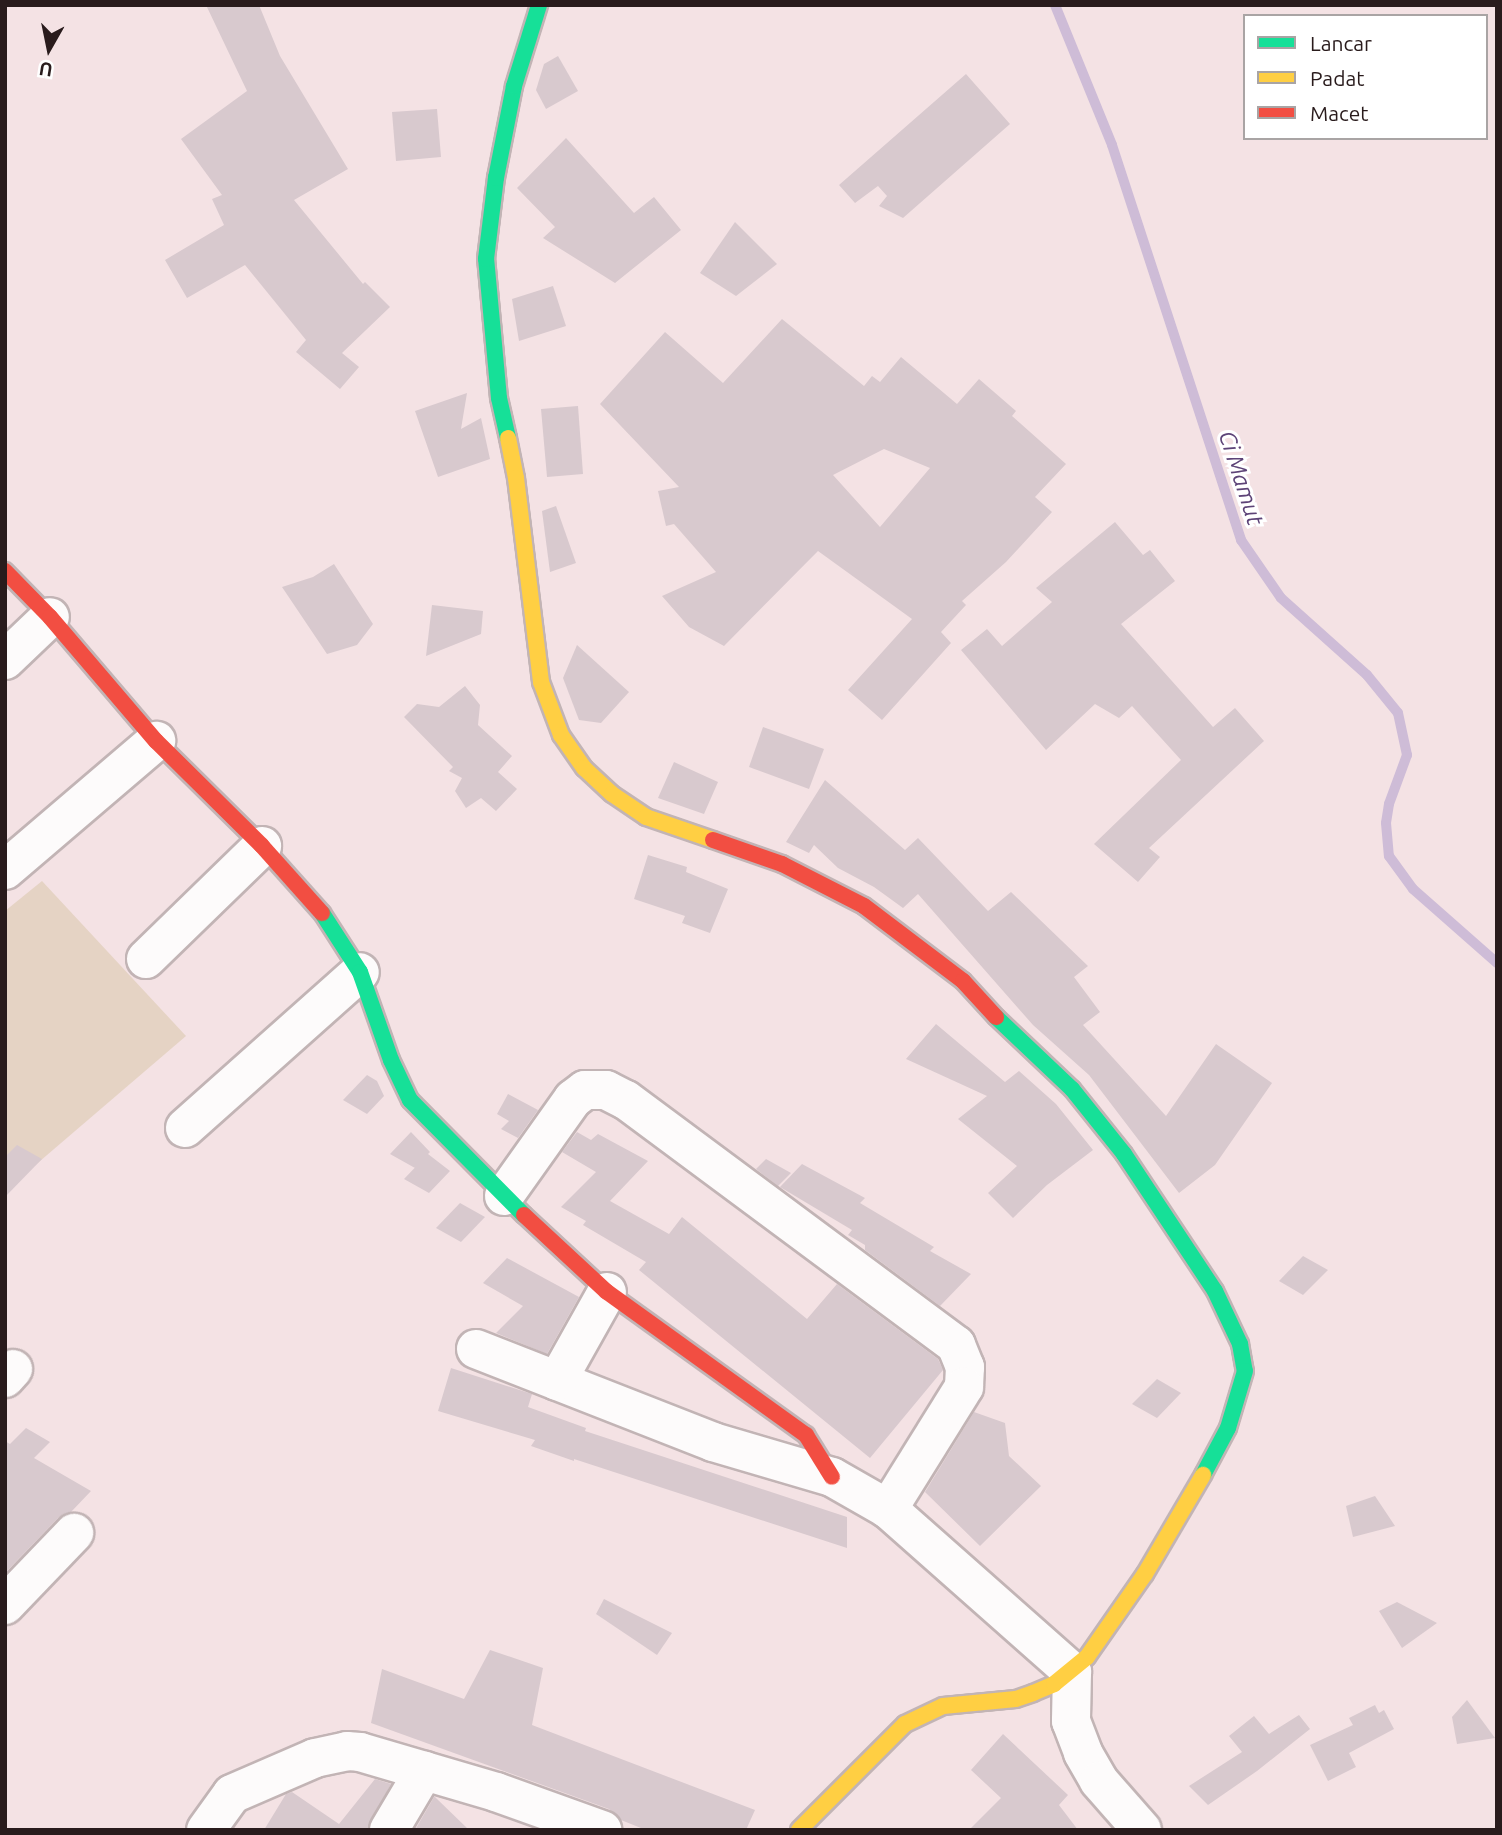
<!DOCTYPE html>
<html>
<head>
<meta charset="utf-8">
<style>
	body { margin:0 }
	#map { position:relative; width:1502px; height:1835px; overflow:hidden; background:#f4e2e4; font-family:Ubuntu,sans-serif }
	div>[style] { position:absolute }
	[style*='--x'] { left:calc(var(--x)*1px); top:calc(var(--y)*1px); width:calc(var(--w)*1px); rotate:calc(var(--a)*1deg) }
	.green>* { inset:0; background:#e5d3c4 }
	.stream>* { height:10px; margin:-5px; padding:0 5px; transform-origin:5px; border-radius:5px; background:#cebcd7 }
	.building>* { inset:0; background:#d8c9ce }
	.roads { filter:drop-shadow(2px 0 #c2b4b5) drop-shadow(-2px 0 #c2b4b5) drop-shadow(0 2px #c2b4b5) drop-shadow(0 -2px #c2b4b5) }
	.street>* { height:38px; margin:-19px; padding:0 19px; transform-origin:19px; border-radius:19px; background:#fdfbfb }
	.fast>* { height:16px; margin:-8px; padding:0 8px; transform-origin:8px; border-radius:8px; background:#16e098 }
	.slow>* { height:16px; margin:-8px; padding:0 8px; transform-origin:8px; border-radius:8px; background:#ffcf43 }
	.jam>* { height:16px; margin:-8px; padding:0 8px; transform-origin:8px; border-radius:8px; background:#f24e42 }
	span { translate:-50% -50%; white-space:nowrap; text-align:center; line-height:1.15; -webkit-text-stroke:6px #fff; paint-order:stroke }
	.water-label { font-size:23px; color:#5d4377; font-style:italic }
	.frame { position:absolute; inset:0; border:7px solid #291b1c; pointer-events:none }
	.legend { position:absolute; left:1243px; top:14px; width:245px; height:126px; box-sizing:border-box; background:#fff; border:2px solid #a9a4a4; margin:0; padding:9px 12px; list-style:none; font-size:21px; color:#291b1c }
	.legend li { display:flex; align-items:center; gap:14px; height:35px }
	.legend b { width:35px; border:2px solid #a9a4a4 }
	.north { position:absolute; left:14px; top:14px; width:70px; height:70px; -webkit-text-stroke:5px #fff; paint-order:stroke; rotate:189deg; font-size:19px; font-weight:700; line-height:28px; text-align:center; color:#291b1c }
	.north::after { content:''; display:block; margin:auto; width:24px; height:32px; background:#291b1c; clip-path:polygon(50% 0,100% 100%,50% 72%,0 100%) }
</style>
</head>
<body>
<div id="map">
	<div class="green">
		<div style="clip-path:polygon(42px 881px,186px 1036px,5px 1191px,5px 911px)"></div>
	</div>
	<div class="stream">
		<div style="--x:1055;--y:5;--w:151;--a:67.8"></div>
		<div style="--x:1112;--y:145;--w:416;--a:71.9"></div>
		<div style="--x:1241;--y:540;--w:70;--a:55.4"></div>
		<div style="--x:1281;--y:598;--w:115;--a:41.8"></div>
		<div style="--x:1367;--y:675;--w:49;--a:50.8"></div>
		<div style="--x:1398;--y:713;--w:43;--a:77.9"></div>
		<div style="--x:1407;--y:755;--w:52;--a:110.2"></div>
		<div style="--x:1389;--y:804;--w:19;--a:99"></div>
		<div style="--x:1386;--y:823;--w:33;--a:85"></div>
		<div style="--x:1389;--y:856;--w:41;--a:54"></div>
		<div style="--x:1413;--y:889;--w:112;--a:41.4"></div>
	</div>
	<div class="building">
		<div style="clip-path:polygon(206px 5px,259px 5px,280px 56px,348px 169px,294px 200px,363px 284px,365px 282px,390px 307px,342px 353px,359px 367px,340px 389px,296px 352px,306px 340px,245px 265px,187px 298px,165px 260px,224px 225px,212px 199px,222px 195px,181px 139px,247px 91px)"></div>
		<div style="clip-path:polygon(558px 56px,578px 91px,546px 109px,536px 90px,544px 64px)"></div>
		<div style="clip-path:polygon(966px 74px,1010px 124px,903px 218px,879px 206px,887px 196px,878px 186px,855px 203px,839px 185px)"></div>
		<div style="clip-path:polygon(437px 109px,441px 157px,396px 161px,392px 112px)"></div>
		<div style="clip-path:polygon(566px 138px,634px 213px,654px 197px,681px 230px,615px 283px,543px 238px,555px 227px,517px 188px)"></div>
		<div style="clip-path:polygon(735px 222px,777px 264px,736px 296px,700px 273px)"></div>
		<div style="clip-path:polygon(553px 286px,566px 326px,519px 341px,512px 299px)"></div>
		<div style="clip-path:polygon(evenodd,782px 319px,864px 386px,872px 376px,880px 382px,901px 357px,957px 404px,979px 379px,1016px 411px,1012px 416px,1066px 464px,1035px 497px,1052px 512px,1006px 562px,962px 601px,966px 605px,941px 632px,951px 643px,882px 720px,848px 690px,912px 619px,818px 551px,724px 646px,689px 627px,662px 596px,716px 572px,674px 524px,666px 526px,658px 491px,679px 487px,600px 404px,665px 332px,723px 383px,782px 319px,884px 449px,930px 468px,880px 527px,833px 475px,884px 449px)"></div>
		<div style="clip-path:polygon(467px 393px,461px 429px,481px 418px,490px 459px,438px 477px,415px 411px)"></div>
		<div style="clip-path:polygon(578px 406px,583px 474px,547px 477px,541px 409px)"></div>
		<div style="clip-path:polygon(556px 506px,576px 563px,550px 572px,542px 511px)"></div>
		<div style="clip-path:polygon(1115px 522px,1143px 555px,1150px 550px,1175px 581px,1121px 624px,1213px 727px,1235px 708px,1264px 741px,1149px 848px,1160px 857px,1138px 882px,1094px 844px,1181px 760px,1132px 706px,1119px 718px,1095px 704px,1046px 750px,961px 650px,987px 629px,1002px 646px,1052px 602px,1036px 588px)"></div>
		<div style="clip-path:polygon(334px 564px,373px 624px,357px 645px,327px 654px,282px 587px,313px 577px)"></div>
		<div style="clip-path:polygon(432px 605px,483px 611px,481px 634px,426px 656px)"></div>
		<div style="clip-path:polygon(577px 645px,629px 692px,601px 723px,579px 720px,563px 678px)"></div>
		<div style="clip-path:polygon(465px 686px,480px 705px,478px 725px,512px 756px,498px 772px,517px 789px,496px 811px,481px 798px,466px 808px,455px 791px,462px 778px,449px 771px,453px 767px,404px 717px,417px 704px,439px 707px)"></div>
		<div style="clip-path:polygon(763px 727px,824px 749px,809px 789px,749px 767px)"></div>
		<div style="clip-path:polygon(674px 762px,718px 782px,704px 814px,658px 798px)"></div>
		<div style="clip-path:polygon(825px 780px,905px 850px,918px 838px,988px 911px,1011px 892px,1088px 966px,1074px 977px,1100px 1012px,1083px 1025px,1166px 1116px,1216px 1044px,1272px 1083px,1215px 1165px,1179px 1193px,1089px 1075px,1033px 1025px,918px 894px,903px 908px,874px 887px,838px 868px,814px 845px,809px 853px,786px 842px)"></div>
		<div style="clip-path:polygon(648px 855px,687px 867px,686px 872px,728px 889px,710px 933px,682px 923px,685px 916px,634px 899px)"></div>
		<div style="clip-path:polygon(936px 1024px,1005px 1082px,1019px 1071px,1056px 1104px,1093px 1150px,1047px 1185px,1013px 1218px,988px 1193px,1017px 1166px,958px 1119px,987px 1096px,906px 1059px)"></div>
		<div style="clip-path:polygon(367px 1075px,377px 1081px,384px 1096px,367px 1114px,343px 1100px)"></div>
		<div style="clip-path:polygon(508px 1094px,538px 1110px,518px 1138px,501px 1129px,509px 1121px,497px 1114px)"></div>
		<div style="clip-path:polygon(411px 1132px,430px 1152px,428px 1154px,450px 1171px,429px 1193px,404px 1179px,427px 1155px,415px 1168px,390px 1154px)"></div>
		<div style="clip-path:polygon(577px 1132px,591px 1140px,598px 1134px,648px 1161px,610px 1201px,669px 1234px,682px 1217px,807px 1319px,837px 1284px,938px 1359px,943px 1370px,870px 1458px,639px 1270px,646px 1262px,583px 1225px,586px 1221px,561px 1207px,596px 1172px,562px 1152px)"></div>
		<div style="clip-path:polygon(17px 1145px,42px 1159px,5px 1197px,5px 1157px)"></div>
		<div style="clip-path:polygon(766px 1159px,791px 1173px,778px 1186px,756px 1169px)"></div>
		<div style="clip-path:polygon(802px 1164px,865px 1198px,860px 1203px,934px 1247px,930px 1251px,971px 1274px,940px 1306px,865px 1250px,865px 1245px,848px 1235px,852px 1230px,780px 1187px)"></div>
		<div style="clip-path:polygon(460px 1203px,485px 1217px,461px 1242px,436px 1228px)"></div>
		<div style="clip-path:polygon(1303px 1256px,1328px 1270px,1303px 1295px,1279px 1281px)"></div>
		<div style="clip-path:polygon(507px 1258px,579px 1297px,547px 1354px,496px 1333px,523px 1306px,483px 1283px)"></div>
		<div style="clip-path:polygon(451px 1368px,532px 1394px,528px 1407px,586px 1428px,585px 1431px,847px 1517px,847px 1548px,574px 1459px,574px 1461px,531px 1446px,535px 1440px,438px 1411px)"></div>
		<div style="clip-path:polygon(1157px 1379px,1181px 1393px,1157px 1418px,1132px 1404px)"></div>
		<div style="clip-path:polygon(974px 1412px,1005px 1423px,1009px 1456px,1041px 1486px,980px 1546px,925px 1492px)"></div>
		<div style="clip-path:polygon(26px 1428px,50px 1442px,34px 1458px,91px 1491px,71px 1512px,58px 1518px,5px 1573px,5px 1441px,10px 1444px)"></div>
		<div style="clip-path:polygon(1375px 1496px,1395px 1526px,1353px 1537px,1346px 1506px)"></div>
		<div style="clip-path:polygon(604px 1599px,672px 1633px,657px 1655px,596px 1614px)"></div>
		<div style="clip-path:polygon(1397px 1602px,1437px 1623px,1402px 1648px,1379px 1611px)"></div>
		<div style="clip-path:polygon(490px 1650px,543px 1668px,532px 1725px,755px 1810px,746px 1830px,646px 1830px,621px 1820px,609px 1809px,371px 1723px,382px 1669px,464px 1699px)"></div>
		<div style="clip-path:polygon(1467px 1700px,1495px 1738px,1457px 1744px,1452px 1717px)"></div>
		<div style="clip-path:polygon(1375px 1705px,1379px 1713px,1384px 1710px,1394px 1729px,1349px 1753px,1356px 1767px,1328px 1781px,1310px 1745px,1353px 1725px,1349px 1718px)"></div>
		<div style="clip-path:polygon(1299px 1715px,1310px 1729px,1257px 1771px,1208px 1805px,1189px 1786px,1242px 1752px,1229px 1736px,1254px 1716px,1269px 1734px)"></div>
		<div style="clip-path:polygon(1003px 1734px,1068px 1795px,1059px 1805px,1078px 1830px,969px 1830px,1001px 1798px,971px 1770px)"></div>
		<div style="clip-path:polygon(375px 1779px,391px 1784px,367px 1830px,264px 1830px,286px 1794px,292px 1792px,339px 1824px)"></div>
		<div style="clip-path:polygon(434px 1797px,435px 1797px,469px 1830px,415px 1830px)"></div>
	</div>
	<div class="roads">
		<div class="street">
			<div style="--x:5;--y:660;--w:62;--a:-43.7"></div>
			<div style="--x:5;--y:870;--w:199;--a:-40.5"></div>
			<div style="--x:146;--y:959;--w:162;--a:-44.2"></div>
			<div style="--x:185;--y:1128;--w:234;--a:-41.7"></div>
			<div style="--x:504;--y:1196;--w:119;--a:-54.6"></div>
			<div style="--x:573;--y:1099;--w:15;--a:-37"></div>
			<div style="--x:585;--y:1090;--w:21;--a:0"></div>
			<div style="--x:606;--y:1090;--w:22;--a:27"></div>
			<div style="--x:626;--y:1100;--w:411;--a:36.6"></div>
			<div style="--x:956;--y:1345;--w:24;--a:68"></div>
			<div style="--x:965;--y:1367;--w:20;--a:93"></div>
			<div style="--x:964;--y:1387;--w:144;--a:121.9"></div>
			<div style="--x:476;--y:1349;--w:255;--a:21.4"></div>
			<div style="--x:713;--y:1442;--w:124;--a:16.4"></div>
			<div style="--x:832;--y:1477;--w:64;--a:29.7"></div>
			<div style="--x:888;--y:1509;--w:246;--a:41.5"></div>
			<div style="--x:1072;--y:1672;--w:49;--a:91.2"></div>
			<div style="--x:1071;--y:1721;--w:34;--a:69"></div>
			<div style="--x:1083;--y:1753;--w:32;--a:60"></div>
			<div style="--x:1099;--y:1781;--w:65;--a:48.7"></div>
			<div style="--x:5;--y:1378;--w:12;--a:-48"></div>
			<div style="--x:557;--y:1381;--w:102;--a:-60.7"></div>
			<div style="--x:5;--y:1605;--w:100;--a:-46.2"></div>
			<div style="--x:206;--y:1830;--w:44;--a:-54.2"></div>
			<div style="--x:232;--y:1794;--w:90;--a:-23.4"></div>
			<div style="--x:315;--y:1758;--w:33;--a:-12"></div>
			<div style="--x:347;--y:1751;--w:13;--a:4"></div>
			<div style="--x:360;--y:1752;--w:142;--a:16.4"></div>
			<div style="--x:496;--y:1792;--w:113;--a:19.7"></div>
			<div style="--x:389;--y:1830;--w:69;--a:-59.3"></div>
		</div>
		<div class="fast">
			<div style="--x:508;--y:438;--w:41;--a:-102.7"></div>
			<div style="--x:499;--y:398;--w:140;--a:-95.3"></div>
			<div style="--x:486;--y:259;--w:82;--a:-83"></div>
			<div style="--x:496;--y:178;--w:94;--a:-78.9"></div>
			<div style="--x:514;--y:86;--w:85;--a:-72.8"></div>
			<div style="--x:322;--y:913;--w:70;--a:57.2"></div>
			<div style="--x:360;--y:972;--w:93;--a:70.6"></div>
			<div style="--x:391;--y:1060;--w:44;--a:64.6"></div>
			<div style="--x:410;--y:1100;--w:162;--a:45.3"></div>
			<div style="--x:996;--y:1017;--w:105;--a:43.5"></div>
			<div style="--x:1072;--y:1089;--w:83;--a:51.3"></div>
			<div style="--x:1124;--y:1154;--w:164;--a:56.4"></div>
			<div style="--x:1215;--y:1291;--w:59;--a:64.7"></div>
			<div style="--x:1240;--y:1344;--w:27;--a:80"></div>
			<div style="--x:1245;--y:1371;--w:59;--a:106.6"></div>
			<div style="--x:1228;--y:1428;--w:53;--a:118"></div>
		</div>
		<div class="slow">
			<div style="--x:508;--y:438;--w:41;--a:78.7"></div>
			<div style="--x:516;--y:478;--w:206;--a:83"></div>
			<div style="--x:541;--y:682;--w:57;--a:69.3"></div>
			<div style="--x:561;--y:735;--w:40;--a:55.1"></div>
			<div style="--x:584;--y:768;--w:38;--a:43"></div>
			<div style="--x:612;--y:794;--w:41;--a:34.1"></div>
			<div style="--x:646;--y:817;--w:71;--a:18.9"></div>
			<div style="--x:799;--y:1830;--w:150;--a:-45"></div>
			<div style="--x:905;--y:1724;--w:42;--a:-25.3"></div>
			<div style="--x:943;--y:1706;--w:73;--a:-5.5"></div>
			<div style="--x:1016;--y:1699;--w:18;--a:-19"></div>
			<div style="--x:1033;--y:1693;--w:23;--a:-23"></div>
			<div style="--x:1054;--y:1684;--w:43;--a:-39.3"></div>
			<div style="--x:1087;--y:1657;--w:101;--a:-55.1"></div>
			<div style="--x:1145;--y:1574;--w:115;--a:-59.6"></div>
		</div>
		<div class="jam">
			<div style="--x:5;--y:571;--w:64;--a:45.6"></div>
			<div style="--x:50;--y:617;--w:163;--a:49.5"></div>
			<div style="--x:156;--y:741;--w:149;--a:44.7"></div>
			<div style="--x:262;--y:846;--w:90;--a:48.2"></div>
			<div style="--x:713;--y:840;--w:73;--a:19.2"></div>
			<div style="--x:782;--y:864;--w:92;--a:27.1"></div>
			<div style="--x:864;--y:906;--w:124;--a:37.1"></div>
			<div style="--x:963;--y:981;--w:49;--a:47.5"></div>
			<div style="--x:524;--y:1215;--w:113;--a:42.9"></div>
			<div style="--x:607;--y:1292;--w:245;--a:35.7"></div>
			<div style="--x:806;--y:1435;--w:49;--a:58.2"></div>
		</div>
	</div>
	<div class="water-label">
		<span style="left:1241px;top:478px;rotate:72deg">Ci Mamut</span>
	</div>
	<div class="frame"></div>
	<ul class="legend">
	<li><b style="height:9px;background:#16e098"></b>Lancar</li>
	<li><b style="height:9px;background:#ffcf43"></b>Padat</li>
	<li><b style="height:9px;background:#f24e42"></b>Macet</li>
	</ul>
	<div class="north">U</div>
</div>
</body>
</html>
